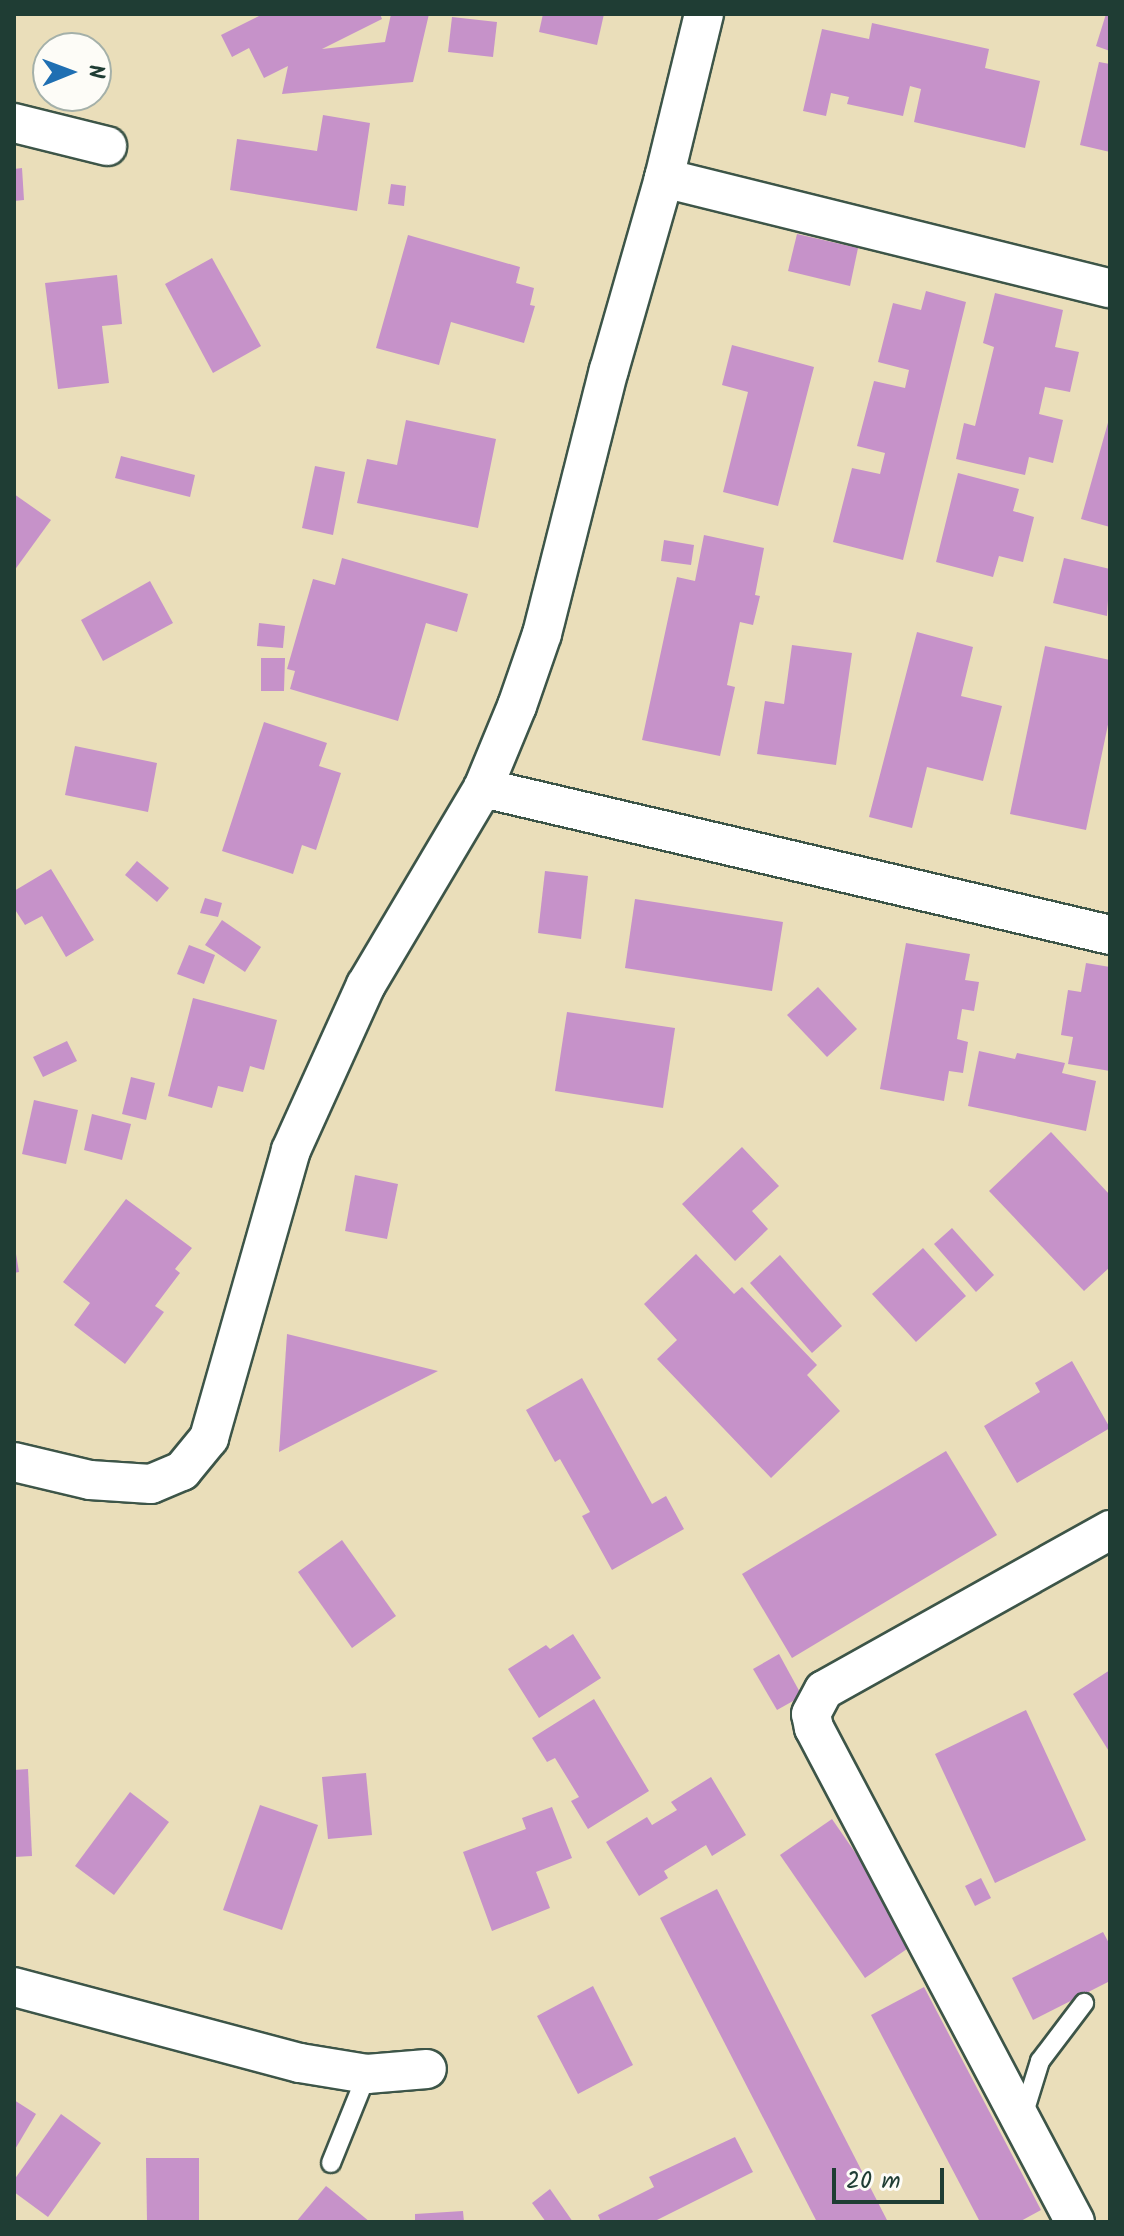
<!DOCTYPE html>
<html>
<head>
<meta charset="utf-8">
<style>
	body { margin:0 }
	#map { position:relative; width:1124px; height:2236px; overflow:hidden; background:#eadeba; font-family:Kalam,sans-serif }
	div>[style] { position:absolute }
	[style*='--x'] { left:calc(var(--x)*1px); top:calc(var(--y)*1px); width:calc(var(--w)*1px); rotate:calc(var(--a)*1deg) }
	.building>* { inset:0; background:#c692c9 }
	.roads { filter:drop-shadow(2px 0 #3d5548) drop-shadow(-2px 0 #3d5548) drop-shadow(0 2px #3d5548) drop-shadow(0 -2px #3d5548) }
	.lane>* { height:18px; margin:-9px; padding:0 9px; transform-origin:9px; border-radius:9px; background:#fff }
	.street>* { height:38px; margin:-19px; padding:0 19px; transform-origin:19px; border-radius:19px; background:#fff }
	span { translate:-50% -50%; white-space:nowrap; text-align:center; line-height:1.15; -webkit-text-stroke:6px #fdfcf7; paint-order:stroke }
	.frame { position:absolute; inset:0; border:16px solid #1f3d34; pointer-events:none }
	.north { position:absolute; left:32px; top:32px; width:80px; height:80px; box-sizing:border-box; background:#fdfcf7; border:2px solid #a4b0a9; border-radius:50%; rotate:89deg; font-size:22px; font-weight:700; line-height:32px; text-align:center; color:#1f3d34 }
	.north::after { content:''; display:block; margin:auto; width:28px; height:36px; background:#1f6fb2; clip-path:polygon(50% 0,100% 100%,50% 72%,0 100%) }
	.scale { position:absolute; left:832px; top:2168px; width:112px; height:36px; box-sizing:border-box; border:4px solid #1f3d34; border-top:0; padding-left:10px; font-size:24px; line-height:28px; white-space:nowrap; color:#1f3d34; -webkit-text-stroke:6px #fdfcf7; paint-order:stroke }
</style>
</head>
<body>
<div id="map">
	<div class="building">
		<div style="clip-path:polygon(263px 14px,380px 14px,382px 19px,322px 49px,385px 42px,391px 14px,429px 14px,413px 82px,282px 94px,288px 66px,264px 78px,249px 48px,232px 57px,221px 35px)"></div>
		<div style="clip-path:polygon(543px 14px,604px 14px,597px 45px,539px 32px)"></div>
		<div style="clip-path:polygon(1106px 14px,1110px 14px,1110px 51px,1096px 46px)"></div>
		<div style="clip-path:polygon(452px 17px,497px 22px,493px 57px,448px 52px)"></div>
		<div style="clip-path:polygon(872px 23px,989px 49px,985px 68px,1040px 81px,1025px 148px,914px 122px,921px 89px,910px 86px,903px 116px,847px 104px,849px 97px,831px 93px,826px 116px,803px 111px,822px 29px,869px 39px)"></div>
		<div style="clip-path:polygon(1099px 62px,1110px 64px,1110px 152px,1080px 145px)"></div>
		<div style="clip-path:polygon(323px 115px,370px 123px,357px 211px,230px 190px,237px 139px,317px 151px)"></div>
		<div style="clip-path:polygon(22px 168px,24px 200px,14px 201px,14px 169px)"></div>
		<div style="clip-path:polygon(391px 184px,406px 186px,404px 206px,388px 204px)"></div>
		<div style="clip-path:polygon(797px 234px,858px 248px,850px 286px,788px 271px)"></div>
		<div style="clip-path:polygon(408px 235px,520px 267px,516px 283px,534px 288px,530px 305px,535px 306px,524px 343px,451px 322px,439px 365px,376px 348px)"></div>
		<div style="clip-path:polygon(212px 258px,261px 346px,213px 373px,165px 284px)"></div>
		<div style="clip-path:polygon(117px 275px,122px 324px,102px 326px,109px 383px,58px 389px,45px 283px)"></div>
		<div style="clip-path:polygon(926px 291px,966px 302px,903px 560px,833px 542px,852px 468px,880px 474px,885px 453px,857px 446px,874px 381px,905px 388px,909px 370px,878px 362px,893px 303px,921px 310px)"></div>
		<div style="clip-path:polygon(995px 293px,1063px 310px,1055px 347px,1079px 352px,1070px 392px,1045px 387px,1039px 414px,1063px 420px,1053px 463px,1029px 457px,1025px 475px,956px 459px,964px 423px,975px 426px,994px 347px,983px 343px)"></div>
		<div style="clip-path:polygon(732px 345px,814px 367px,778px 506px,723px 492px,748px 392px,722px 385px)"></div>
		<div style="clip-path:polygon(1109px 419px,1110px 419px,1110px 527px,1081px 519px)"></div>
		<div style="clip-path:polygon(406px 420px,496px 439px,478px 528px,357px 503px,367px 459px,397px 465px)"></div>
		<div style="clip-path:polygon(121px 456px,195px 475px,190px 497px,115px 478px)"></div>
		<div style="clip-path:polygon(315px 466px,345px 472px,333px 535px,302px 528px)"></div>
		<div style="clip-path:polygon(958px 473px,1019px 489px,1013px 511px,1034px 517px,1023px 562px,999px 556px,993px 577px,936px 562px)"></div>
		<div style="clip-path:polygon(14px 494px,51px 520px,14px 571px)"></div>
		<div style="clip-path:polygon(704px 535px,764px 548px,755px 595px,760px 596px,753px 625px,740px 622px,727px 685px,735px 687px,720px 756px,642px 740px,677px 577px,695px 581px)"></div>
		<div style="clip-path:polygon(664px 540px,694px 545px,691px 565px,661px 561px)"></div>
		<div style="clip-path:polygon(342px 558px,468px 594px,457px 632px,426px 623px,398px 721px,290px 689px,295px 671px,287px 669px,313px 579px,335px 585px)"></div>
		<div style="clip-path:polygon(1064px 558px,1110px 569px,1107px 616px,1053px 603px)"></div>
		<div style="clip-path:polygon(150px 581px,173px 623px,103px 661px,81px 620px)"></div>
		<div style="clip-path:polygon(259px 623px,285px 626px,283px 648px,257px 646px)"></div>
		<div style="clip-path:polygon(917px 632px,973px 647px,961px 696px,1002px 706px,983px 781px,927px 767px,912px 828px,869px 817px)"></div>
		<div style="clip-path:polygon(792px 645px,852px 653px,836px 765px,757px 754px,765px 701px,784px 704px)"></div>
		<div style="clip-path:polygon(1045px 646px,1110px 660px,1110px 715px,1086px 830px,1010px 814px)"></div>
		<div style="clip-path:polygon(261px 658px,285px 658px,284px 691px,261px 691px)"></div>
		<div style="clip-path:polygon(264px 722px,327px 743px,319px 766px,341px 773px,316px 850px,302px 845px,293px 874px,222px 851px)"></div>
		<div style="clip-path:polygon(75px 746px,157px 763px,148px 812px,65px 795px)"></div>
		<div style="clip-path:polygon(137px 861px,169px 888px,157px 902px,125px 875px)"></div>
		<div style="clip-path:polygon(51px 869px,94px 940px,66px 957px,42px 916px,25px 925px,14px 908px,14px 891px)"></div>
		<div style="clip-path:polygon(545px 871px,588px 876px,581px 939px,538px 933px)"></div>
		<div style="clip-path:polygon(205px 898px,222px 903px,218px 917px,200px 913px)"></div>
		<div style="clip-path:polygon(635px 899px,783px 922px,772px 991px,625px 968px)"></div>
		<div style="clip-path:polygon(222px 920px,261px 947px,245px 972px,205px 945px)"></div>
		<div style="clip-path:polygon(906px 943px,970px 954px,965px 980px,979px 982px,974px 1011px,962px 1009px,957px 1039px,968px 1042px,963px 1073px,949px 1071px,944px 1101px,880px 1089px)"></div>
		<div style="clip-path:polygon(189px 945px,215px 955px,204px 984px,177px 974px)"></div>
		<div style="clip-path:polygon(1086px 963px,1110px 967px,1110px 1071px,1068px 1064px,1073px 1037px,1061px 1035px,1068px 990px,1081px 992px)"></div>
		<div style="clip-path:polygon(818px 987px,857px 1029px,827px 1057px,787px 1015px)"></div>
		<div style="clip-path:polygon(193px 998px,277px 1020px,264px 1070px,250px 1066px,243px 1092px,218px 1086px,212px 1108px,168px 1096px)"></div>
		<div style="clip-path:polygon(567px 1012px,675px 1028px,663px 1108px,555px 1091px)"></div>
		<div style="clip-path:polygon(67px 1041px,77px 1061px,43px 1077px,33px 1057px)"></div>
		<div style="clip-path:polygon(979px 1051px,1015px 1059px,1017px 1053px,1065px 1063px,1062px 1073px,1096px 1081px,1086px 1131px,968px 1106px)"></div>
		<div style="clip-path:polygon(131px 1077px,155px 1083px,146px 1120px,122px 1114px)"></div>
		<div style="clip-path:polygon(34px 1100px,78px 1110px,66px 1164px,22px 1154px)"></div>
		<div style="clip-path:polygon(92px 1114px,131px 1124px,122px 1160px,84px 1150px)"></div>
		<div style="clip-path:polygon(1051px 1132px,1110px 1195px,1110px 1267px,1084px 1291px,989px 1191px)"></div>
		<div style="clip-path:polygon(742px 1147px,779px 1186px,752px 1211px,768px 1229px,735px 1261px,682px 1204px)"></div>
		<div style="clip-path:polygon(355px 1175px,398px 1184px,387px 1239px,345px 1231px)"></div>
		<div style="clip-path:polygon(126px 1199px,192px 1248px,175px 1269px,180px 1273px,155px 1306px,164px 1312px,125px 1364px,74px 1325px,90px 1303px,63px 1282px)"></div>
		<div style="clip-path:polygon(952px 1228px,994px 1275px,976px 1292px,934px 1244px)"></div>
		<div style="clip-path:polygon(14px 1242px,19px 1272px,14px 1273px)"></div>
		<div style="clip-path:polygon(923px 1248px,966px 1296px,916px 1342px,872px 1294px)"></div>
		<div style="clip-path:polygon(696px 1254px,734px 1294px,742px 1287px,817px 1365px,807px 1375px,840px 1411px,771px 1478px,657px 1359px,677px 1340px,644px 1304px)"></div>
		<div style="clip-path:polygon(780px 1255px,842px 1326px,812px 1353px,750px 1283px)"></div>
		<div style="clip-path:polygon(287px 1334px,438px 1371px,279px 1452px)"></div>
		<div style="clip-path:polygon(1072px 1361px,1110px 1428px,1017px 1483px,984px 1426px,1040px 1392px,1035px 1383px)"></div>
		<div style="clip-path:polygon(582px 1378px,652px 1504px,666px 1496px,684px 1529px,612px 1570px,582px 1516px,590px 1512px,560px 1459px,555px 1462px,526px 1410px)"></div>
		<div style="clip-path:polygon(946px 1451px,997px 1535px,792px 1658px,742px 1574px)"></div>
		<div style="clip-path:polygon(342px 1540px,396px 1616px,352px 1648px,298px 1572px)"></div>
		<div style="clip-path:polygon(573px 1634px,601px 1678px,539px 1718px,508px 1669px,546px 1645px,550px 1649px)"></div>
		<div style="clip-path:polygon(779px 1654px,802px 1696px,777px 1710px,753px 1669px)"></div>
		<div style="clip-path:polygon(1110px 1670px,1110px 1753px,1073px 1694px)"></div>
		<div style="clip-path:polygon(594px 1699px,649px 1791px,588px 1829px,571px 1801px,579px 1797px,555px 1758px,547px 1762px,532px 1738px)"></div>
		<div style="clip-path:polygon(1026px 1710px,1086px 1840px,995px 1883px,935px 1754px)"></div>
		<div style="clip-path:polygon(28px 1769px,32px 1856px,14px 1857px,14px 1770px)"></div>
		<div style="clip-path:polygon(366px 1773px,372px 1835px,328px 1839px,322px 1777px)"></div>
		<div style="clip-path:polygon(711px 1777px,746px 1835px,712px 1856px,706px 1845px,664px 1871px,668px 1878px,639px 1896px,606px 1842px,647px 1817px,652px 1825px,677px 1810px,671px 1802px)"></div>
		<div style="clip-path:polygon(130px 1792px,169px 1822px,114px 1895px,75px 1866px)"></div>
		<div style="clip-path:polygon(260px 1805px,318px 1825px,282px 1930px,223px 1910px)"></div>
		<div style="clip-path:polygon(552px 1807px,572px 1858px,536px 1872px,550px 1908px,492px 1931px,463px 1852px,526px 1829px,522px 1818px)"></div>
		<div style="clip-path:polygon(832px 1819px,917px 1942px,865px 1978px,780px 1855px)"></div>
		<div style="clip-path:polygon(981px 1878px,991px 1898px,975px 1906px,965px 1886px)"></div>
		<div style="clip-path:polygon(717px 1889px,888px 2222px,817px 2222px,660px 1918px)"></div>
		<div style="clip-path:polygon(1103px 1932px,1110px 1945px,1110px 1981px,1033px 2020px,1012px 1978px)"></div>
		<div style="clip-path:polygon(593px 1986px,633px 2065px,578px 2094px,537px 2016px)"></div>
		<div style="clip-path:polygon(924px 1987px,1041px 2210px,1019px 2222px,980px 2222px,871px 2015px)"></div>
		<div style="clip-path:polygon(14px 2100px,36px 2114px,14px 2151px)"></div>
		<div style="clip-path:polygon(61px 2114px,101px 2143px,48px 2217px,14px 2192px,14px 2180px)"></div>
		<div style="clip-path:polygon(735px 2137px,753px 2172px,653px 2222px,601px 2222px,598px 2215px,654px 2187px,649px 2177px)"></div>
		<div style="clip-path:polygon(146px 2158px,199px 2158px,199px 2222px,147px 2222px)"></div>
		<div style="clip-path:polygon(326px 2186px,330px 2189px,370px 2222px,296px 2222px)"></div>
		<div style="clip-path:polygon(550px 2189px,573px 2222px,546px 2222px,532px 2203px)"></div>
		<div style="clip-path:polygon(463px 2211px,464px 2222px,415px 2222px,415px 2214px)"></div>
	</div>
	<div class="roads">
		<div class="lane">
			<div style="--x:1023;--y:2116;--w:58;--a:-72.8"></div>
			<div style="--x:1040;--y:2061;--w:73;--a:-52.8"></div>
			<div style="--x:331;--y:2163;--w:96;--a:-68"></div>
		</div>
		<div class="street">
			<div style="--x:14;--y:123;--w:96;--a:13.9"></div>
			<div style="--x:664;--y:178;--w:459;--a:13.9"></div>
			<div style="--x:483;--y:788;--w:644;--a:13.19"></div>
			<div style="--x:14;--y:1462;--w:78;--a:13.3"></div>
			<div style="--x:90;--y:1480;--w:61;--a:3.8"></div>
			<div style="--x:151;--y:1484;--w:34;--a:-23"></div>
			<div style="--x:182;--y:1471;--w:43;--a:-50.7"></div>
			<div style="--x:209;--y:1438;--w:299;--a:-74.1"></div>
			<div style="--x:291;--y:1150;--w:181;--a:-65.6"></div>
			<div style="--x:366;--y:985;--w:229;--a:-59.3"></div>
			<div style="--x:483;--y:788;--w:89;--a:-67.5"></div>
			<div style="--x:517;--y:706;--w:76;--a:-70.9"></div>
			<div style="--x:542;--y:634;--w:272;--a:-75.8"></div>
			<div style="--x:609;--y:370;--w:200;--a:-74"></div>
			<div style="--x:664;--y:178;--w:169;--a:-76.3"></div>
			<div style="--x:14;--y:1987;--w:296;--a:14.9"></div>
			<div style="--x:300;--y:2063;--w:68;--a:9.3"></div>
			<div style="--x:367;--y:2074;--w:60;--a:-4.8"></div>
			<div style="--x:1075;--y:2222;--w:559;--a:-117.85"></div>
			<div style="--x:814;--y:1728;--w:14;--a:-102"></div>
			<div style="--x:811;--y:1714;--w:27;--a:-62"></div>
			<div style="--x:824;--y:1690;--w:328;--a:-29.2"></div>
		</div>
	</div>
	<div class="frame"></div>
	<div class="north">N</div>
	<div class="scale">20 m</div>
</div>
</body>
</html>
